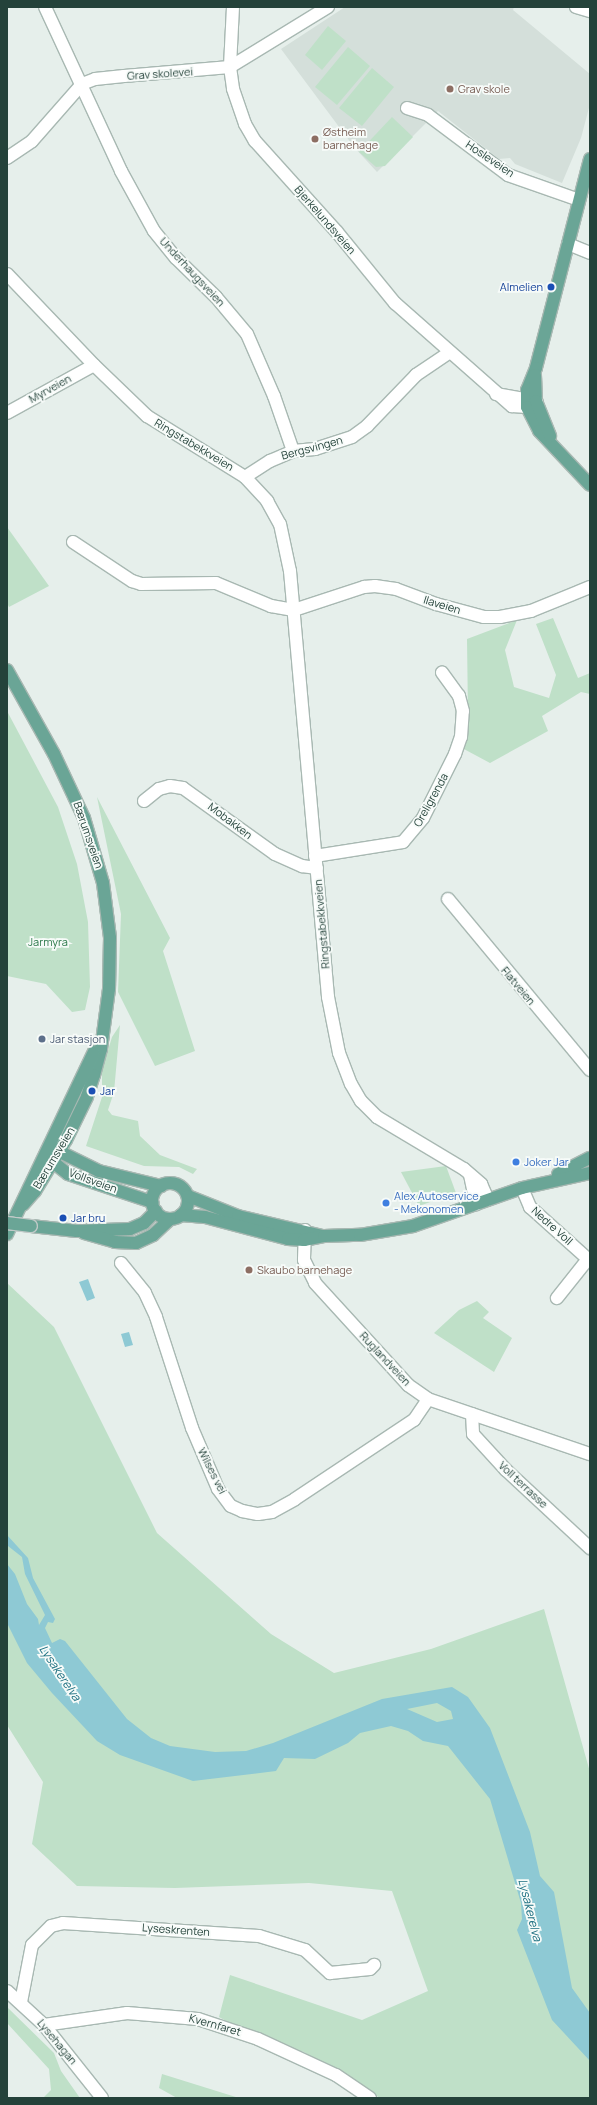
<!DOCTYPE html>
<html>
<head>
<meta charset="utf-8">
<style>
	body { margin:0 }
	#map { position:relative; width:597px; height:2105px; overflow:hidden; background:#e6efeb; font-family:Manrope,sans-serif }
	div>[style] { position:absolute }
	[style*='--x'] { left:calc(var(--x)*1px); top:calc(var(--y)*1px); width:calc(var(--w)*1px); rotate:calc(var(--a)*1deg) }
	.built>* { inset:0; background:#d4dfda }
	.green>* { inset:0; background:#bfe0c8 }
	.water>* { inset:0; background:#8ec9d4 }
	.roads { filter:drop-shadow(1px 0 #a8b8b2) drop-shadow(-1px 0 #a8b8b2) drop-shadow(0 1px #a8b8b2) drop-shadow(0 -1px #a8b8b2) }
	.minor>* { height:12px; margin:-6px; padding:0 6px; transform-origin:6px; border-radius:6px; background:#fff }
	.major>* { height:12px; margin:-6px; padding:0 6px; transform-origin:6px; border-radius:6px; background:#6aa596 }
	.major>.ring { margin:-6px; padding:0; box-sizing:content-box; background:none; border:12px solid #6aa596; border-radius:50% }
	.bridges { filter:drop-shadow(1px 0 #c2cac8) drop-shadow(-1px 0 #c2cac8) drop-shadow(0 1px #c2cac8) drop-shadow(0 -1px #c2cac8) }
	.major-bridge>* { height:12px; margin:-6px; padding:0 6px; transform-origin:6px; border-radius:6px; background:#6aa596 }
	.dots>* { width:11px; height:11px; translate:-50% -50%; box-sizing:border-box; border:2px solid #f7fbf9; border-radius:50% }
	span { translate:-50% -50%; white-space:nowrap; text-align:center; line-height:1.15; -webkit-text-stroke:3.5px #f7fbf9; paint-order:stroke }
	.street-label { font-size:11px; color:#24423a }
	.education-label { font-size:11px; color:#785e54 }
	.left { translate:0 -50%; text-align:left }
	.transit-label { font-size:11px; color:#164399 }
	.right { translate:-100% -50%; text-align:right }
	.park-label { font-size:11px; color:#2d7a4b }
	.service-label { font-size:11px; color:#4e5e75 }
	.shop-label { font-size:11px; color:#366cbe }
	.water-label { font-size:12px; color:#1c6f80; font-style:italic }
	.frame { position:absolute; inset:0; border:8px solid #24423a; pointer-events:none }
</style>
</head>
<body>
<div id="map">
	<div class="built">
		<div style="clip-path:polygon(345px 7px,514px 7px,513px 10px,590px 74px,590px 104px,581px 138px,562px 183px,515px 164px,510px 158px,499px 159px,438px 111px,377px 172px,354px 147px,281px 49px)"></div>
	</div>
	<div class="green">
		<div style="clip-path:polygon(328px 26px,346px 41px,322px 70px,305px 55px)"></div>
		<div style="clip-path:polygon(348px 47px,370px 66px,337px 105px,315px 87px)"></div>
		<div style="clip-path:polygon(372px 68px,394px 87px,362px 126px,339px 108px)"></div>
		<div style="clip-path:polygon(392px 117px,413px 137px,385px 166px,376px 167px,359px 152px)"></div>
		<div style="clip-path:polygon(7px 527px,49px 586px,9px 607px,7px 603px)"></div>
		<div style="clip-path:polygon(553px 618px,578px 678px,590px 673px,590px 694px,581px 692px,542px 716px,548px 731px,490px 763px,462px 748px,468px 716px,467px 639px,517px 620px,505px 650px,514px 687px,549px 698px,556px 675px,536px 624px)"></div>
		<div style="clip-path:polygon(7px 711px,58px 807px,77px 864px,88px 922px,90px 987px,85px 1010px,72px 1012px,46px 984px,7px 976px)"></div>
		<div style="clip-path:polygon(97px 797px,170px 938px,163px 951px,195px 1051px,155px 1066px,118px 992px,121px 914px)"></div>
		<div style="clip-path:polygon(120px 1025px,114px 1092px,108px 1110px,112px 1115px,138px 1121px,140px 1136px,160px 1155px,197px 1169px,193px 1174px,179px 1167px,144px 1166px,86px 1146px,102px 1097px,102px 1070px,112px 1037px)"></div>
		<div style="clip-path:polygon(446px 1166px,456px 1193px,419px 1206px,401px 1172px)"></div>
		<div style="clip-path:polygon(7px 1283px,54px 1327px,157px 1533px,271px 1634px,334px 1673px,431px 1649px,544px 1609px,590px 1772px,590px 2098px,380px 2098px,304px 2052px,258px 2039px,219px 2017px,230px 1975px,362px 2020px,428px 1991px,392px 1891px,309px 1883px,175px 1888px,77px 1886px,32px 1844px,43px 1782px,7px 1725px)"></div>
		<div style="clip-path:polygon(477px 1301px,489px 1312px,483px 1318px,512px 1338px,494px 1372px,434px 1333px,459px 1310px)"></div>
		<div style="clip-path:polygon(7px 2007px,54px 2053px,61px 2071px,80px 2098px,43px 2098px,51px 2090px,49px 2069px,7px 2023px)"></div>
		<div style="clip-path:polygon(162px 2074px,239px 2098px,177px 2098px,159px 2088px)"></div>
	</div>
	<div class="water">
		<div style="clip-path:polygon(88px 1279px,95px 1298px,87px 1301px,79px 1282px)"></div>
		<div style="clip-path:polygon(129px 1332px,133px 1345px,125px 1347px,121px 1334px)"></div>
		<div style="clip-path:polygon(evenodd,7px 1535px,28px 1558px,33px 1578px,55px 1619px,53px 1623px,48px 1622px,45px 1628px,52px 1643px,60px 1639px,65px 1641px,127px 1719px,151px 1738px,170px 1746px,215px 1752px,246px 1751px,273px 1743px,382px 1699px,452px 1687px,468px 1697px,490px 1728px,530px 1832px,540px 1876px,554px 1892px,572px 1988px,590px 2013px,590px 2061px,552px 2020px,517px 1930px,522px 1919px,521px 1903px,490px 1799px,448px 1746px,423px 1741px,408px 1731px,391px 1726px,360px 1733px,348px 1743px,315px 1759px,284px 1758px,276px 1771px,193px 1781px,120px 1755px,97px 1741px,52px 1693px,27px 1663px,7px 1623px,7px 1564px,15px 1574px,27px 1604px,38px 1619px,39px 1625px,45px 1615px,25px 1574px,22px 1557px,8px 1546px,7px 1535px,437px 1703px,451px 1711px,453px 1719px,437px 1722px,407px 1709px,437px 1703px)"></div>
	</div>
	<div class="roads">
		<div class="minor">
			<div style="--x:45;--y:7;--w:181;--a:65.1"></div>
			<div style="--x:121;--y:171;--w:68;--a:61.2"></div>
			<div style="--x:154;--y:231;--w:35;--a:51"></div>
			<div style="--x:176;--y:258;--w:56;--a:44.3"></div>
			<div style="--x:216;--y:297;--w:48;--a:50"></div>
			<div style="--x:247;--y:334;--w:68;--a:66.5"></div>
			<div style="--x:274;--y:396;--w:58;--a:70.9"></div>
			<div style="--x:233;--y:7;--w:60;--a:92.9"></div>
			<div style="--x:230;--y:67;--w:22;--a:82"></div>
			<div style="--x:233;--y:89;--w:37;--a:71"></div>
			<div style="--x:245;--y:124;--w:20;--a:60"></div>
			<div style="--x:255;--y:141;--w:122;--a:48"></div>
			<div style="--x:337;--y:232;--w:92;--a:50.8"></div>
			<div style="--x:395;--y:303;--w:156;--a:41.4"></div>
			<div style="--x:512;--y:406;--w:15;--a:4"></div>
			<div style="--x:527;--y:407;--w:11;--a:-34"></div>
			<div style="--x:576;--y:7;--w:15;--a:16"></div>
			<div style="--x:407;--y:108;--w:22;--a:18"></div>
			<div style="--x:428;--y:115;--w:100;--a:36.9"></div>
			<div style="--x:508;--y:175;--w:75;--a:19.4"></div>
			<div style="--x:7;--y:158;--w:30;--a:-34"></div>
			<div style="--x:32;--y:141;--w:76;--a:-48.7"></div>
			<div style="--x:82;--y:84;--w:14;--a:-21"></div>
			<div style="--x:95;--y:79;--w:29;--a:-6"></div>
			<div style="--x:124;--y:76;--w:106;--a:-4.9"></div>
			<div style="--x:230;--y:67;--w:115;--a:-31.5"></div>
			<div style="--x:568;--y:244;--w:24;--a:22"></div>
			<div style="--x:7;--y:274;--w:126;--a:46.3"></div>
			<div style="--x:94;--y:365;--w:74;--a:43.9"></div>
			<div style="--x:147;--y:416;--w:115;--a:31.9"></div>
			<div style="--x:245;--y:477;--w:33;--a:47"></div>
			<div style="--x:267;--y:501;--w:26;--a:61"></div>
			<div style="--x:280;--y:524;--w:48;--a:78"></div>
			<div style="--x:290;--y:571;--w:428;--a:84.9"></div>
			<div style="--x:328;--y:997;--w:57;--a:78.9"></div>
			<div style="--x:339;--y:1053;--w:33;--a:69"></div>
			<div style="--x:351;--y:1084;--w:20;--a:60"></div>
			<div style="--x:361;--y:1101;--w:23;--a:45"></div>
			<div style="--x:377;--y:1117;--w:101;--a:30.9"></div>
			<div style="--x:464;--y:1169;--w:23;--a:41"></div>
			<div style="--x:481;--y:1184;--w:17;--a:66"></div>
			<div style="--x:496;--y:394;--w:41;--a:9.9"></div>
			<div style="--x:7;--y:413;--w:99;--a:-28.9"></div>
			<div style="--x:245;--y:477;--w:30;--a:-33"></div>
			<div style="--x:270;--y:461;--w:25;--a:-23"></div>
			<div style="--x:293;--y:451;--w:22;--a:-5"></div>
			<div style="--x:315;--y:449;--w:39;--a:-18"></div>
			<div style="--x:352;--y:437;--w:19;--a:-36"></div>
			<div style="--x:367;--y:426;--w:71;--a:-46.1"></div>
			<div style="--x:416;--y:375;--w:40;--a:-34"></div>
			<div style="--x:73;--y:542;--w:71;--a:33.5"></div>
			<div style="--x:132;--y:581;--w:9;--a:18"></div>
			<div style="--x:141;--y:584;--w:75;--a:-0.8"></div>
			<div style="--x:216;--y:583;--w:60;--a:22.7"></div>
			<div style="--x:271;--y:606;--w:23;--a:10"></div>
			<div style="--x:294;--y:610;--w:74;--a:-18.2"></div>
			<div style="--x:364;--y:587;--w:11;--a:-5"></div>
			<div style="--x:375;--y:586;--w:21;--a:8"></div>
			<div style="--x:396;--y:589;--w:43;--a:20.6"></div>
			<div style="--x:436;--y:604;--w:50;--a:15.2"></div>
			<div style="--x:484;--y:617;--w:16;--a:0"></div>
			<div style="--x:500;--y:617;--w:32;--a:-11"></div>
			<div style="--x:531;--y:611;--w:64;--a:-22.1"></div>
			<div style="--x:144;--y:801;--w:19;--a:-39"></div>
			<div style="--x:159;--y:789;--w:11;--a:-15"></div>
			<div style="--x:170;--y:786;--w:13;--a:9"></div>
			<div style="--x:183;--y:788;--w:113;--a:35.7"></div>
			<div style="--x:275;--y:854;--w:30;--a:24"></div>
			<div style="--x:302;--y:866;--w:15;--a:8"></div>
			<div style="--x:315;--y:856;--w:89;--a:-9"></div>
			<div style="--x:403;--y:842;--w:31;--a:-50"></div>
			<div style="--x:423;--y:818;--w:72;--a:-63.4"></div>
			<div style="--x:455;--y:754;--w:18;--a:-71"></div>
			<div style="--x:461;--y:737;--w:26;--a:-86"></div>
			<div style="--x:463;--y:711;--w:16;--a:-105"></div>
			<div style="--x:459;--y:696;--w:29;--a:-126"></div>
			<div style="--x:448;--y:899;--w:222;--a:50.3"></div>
			<div style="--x:470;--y:1175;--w:30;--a:78"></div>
			<div style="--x:522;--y:1188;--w:21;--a:67"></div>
			<div style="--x:530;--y:1207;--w:78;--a:41.9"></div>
			<div style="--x:588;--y:1259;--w:50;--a:128.5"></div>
			<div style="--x:305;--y:1230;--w:30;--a:92"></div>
			<div style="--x:304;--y:1260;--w:25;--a:64"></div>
			<div style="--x:315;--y:1283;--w:138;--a:47.6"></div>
			<div style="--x:408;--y:1385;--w:24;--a:35"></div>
			<div style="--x:428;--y:1399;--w:171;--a:18.8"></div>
			<div style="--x:121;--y:1263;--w:38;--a:51"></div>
			<div style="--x:145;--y:1293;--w:26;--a:65"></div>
			<div style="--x:156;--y:1317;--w:117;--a:72"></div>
			<div style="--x:192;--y:1428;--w:66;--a:66.9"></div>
			<div style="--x:218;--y:1489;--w:21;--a:53"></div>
			<div style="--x:231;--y:1506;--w:12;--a:24"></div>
			<div style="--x:242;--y:1511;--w:16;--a:11"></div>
			<div style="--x:258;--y:1514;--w:14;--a:-8"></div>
			<div style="--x:272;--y:1512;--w:26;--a:-29"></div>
			<div style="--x:295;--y:1499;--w:143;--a:-33.6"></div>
			<div style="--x:414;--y:1420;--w:25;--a:-56"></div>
			<div style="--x:472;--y:1414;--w:20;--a:87"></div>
			<div style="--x:473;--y:1434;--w:49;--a:47.5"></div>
			<div style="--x:506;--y:1470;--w:115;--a:42.9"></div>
			<div style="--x:7;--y:1991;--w:50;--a:42.6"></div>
			<div style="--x:44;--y:2025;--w:93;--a:51.5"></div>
			<div style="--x:21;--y:2002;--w:58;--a:-79.1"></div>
			<div style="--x:32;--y:1945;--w:27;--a:-45"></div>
			<div style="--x:51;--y:1926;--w:12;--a:-14"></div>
			<div style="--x:63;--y:1923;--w:196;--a:3.8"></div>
			<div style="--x:259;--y:1936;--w:48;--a:16.9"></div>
			<div style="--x:305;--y:1950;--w:34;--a:43"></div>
			<div style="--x:330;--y:1973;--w:40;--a:-5.7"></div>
			<div style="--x:370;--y:1969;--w:6;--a:-45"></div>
			<div style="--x:44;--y:2025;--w:84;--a:-8.2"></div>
			<div style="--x:127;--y:2013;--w:71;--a:4.8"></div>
			<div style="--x:198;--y:2019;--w:63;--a:18.4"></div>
			<div style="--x:258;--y:2039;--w:86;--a:24.8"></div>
			<div style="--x:336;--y:2075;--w:41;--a:34.1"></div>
		</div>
		<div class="major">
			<div style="--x:590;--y:159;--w:216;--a:104.5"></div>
			<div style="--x:536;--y:368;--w:24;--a:112"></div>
			<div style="--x:527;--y:390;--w:17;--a:90"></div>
			<div style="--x:527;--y:407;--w:27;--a:63"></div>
			<div style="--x:539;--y:431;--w:74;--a:46.6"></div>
			<div style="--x:535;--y:375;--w:26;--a:88"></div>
			<div style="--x:536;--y:401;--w:38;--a:68"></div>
			<div style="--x:7;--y:670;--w:96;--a:60.8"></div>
			<div style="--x:54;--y:754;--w:71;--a:64.9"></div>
			<div style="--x:84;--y:818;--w:68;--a:73.7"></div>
			<div style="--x:103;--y:883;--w:55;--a:82.7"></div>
			<div style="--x:110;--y:938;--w:51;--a:91.1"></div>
			<div style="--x:109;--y:989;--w:61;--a:97.6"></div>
			<div style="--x:101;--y:1049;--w:27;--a:105"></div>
			<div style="--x:94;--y:1075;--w:23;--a:108"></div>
			<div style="--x:87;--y:1097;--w:48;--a:116"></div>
			<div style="--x:66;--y:1140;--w:60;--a:121.3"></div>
			<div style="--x:35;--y:1191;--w:18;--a:131"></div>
			<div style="--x:52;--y:1148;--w:52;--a:26.1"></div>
			<div style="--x:99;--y:1171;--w:64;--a:13.6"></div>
			<div style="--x:50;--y:1155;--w:8;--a:67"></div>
			<div style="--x:53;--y:1162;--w:19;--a:39"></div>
			<div style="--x:68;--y:1174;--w:89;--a:18.4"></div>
			<div style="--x:558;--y:1174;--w:36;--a:-27"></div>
			<div class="ring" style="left:152px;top:1183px;width:24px;height:24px"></div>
			<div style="--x:188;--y:1196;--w:54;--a:21.8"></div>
			<div style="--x:238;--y:1216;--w:86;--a:13.4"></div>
			<div style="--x:181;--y:1215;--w:24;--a:5"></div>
			<div style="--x:205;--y:1217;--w:86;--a:14.8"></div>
			<div style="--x:288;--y:1239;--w:16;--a:4"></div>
			<div style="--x:304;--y:1240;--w:20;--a:-11"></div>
			<div style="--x:324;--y:1236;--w:36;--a:-2"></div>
			<div style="--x:360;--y:1235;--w:54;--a:-9.6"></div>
			<div style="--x:413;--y:1226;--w:115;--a:-19.2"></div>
			<div style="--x:522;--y:1188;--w:70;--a:-12.4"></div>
			<div style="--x:31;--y:1226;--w:46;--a:6.2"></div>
			<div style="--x:77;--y:1231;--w:53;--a:-2.2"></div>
			<div style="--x:130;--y:1229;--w:15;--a:-23"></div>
			<div style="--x:144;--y:1223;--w:17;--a:-45"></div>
			<div style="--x:84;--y:1233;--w:32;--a:16"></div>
			<div style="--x:115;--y:1242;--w:21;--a:3"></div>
			<div style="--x:136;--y:1243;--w:19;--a:-25"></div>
			<div style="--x:153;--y:1235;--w:23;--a:-43"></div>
			<div style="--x:7;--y:1234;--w:202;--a:-64.5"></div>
		</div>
	</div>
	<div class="bridges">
		<div class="major-bridge">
			<div style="--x:7;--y:1223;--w:24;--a:7"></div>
		</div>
	</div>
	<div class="dots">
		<div style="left:450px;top:89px;background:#8d6e63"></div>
		<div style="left:315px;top:139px;background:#8d6e63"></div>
		<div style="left:551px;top:287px;background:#1a4fb4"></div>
		<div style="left:42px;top:1039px;background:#5c6f8a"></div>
		<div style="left:92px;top:1091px;background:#1a4fb4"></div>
		<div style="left:516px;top:1162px;background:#3f7fe0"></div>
		<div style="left:386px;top:1203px;background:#3f7fe0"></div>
		<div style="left:63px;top:1218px;background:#1a4fb4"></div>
		<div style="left:249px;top:1270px;background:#8d6e63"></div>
	</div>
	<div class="street-label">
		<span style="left:160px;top:74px;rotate:-4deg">Grav skolevei</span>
		<span style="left:490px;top:159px;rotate:34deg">Hosleveien</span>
		<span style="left:325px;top:220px;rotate:49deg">Bjerkelundsveien</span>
		<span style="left:192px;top:272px;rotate:47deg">Underhaugsveien</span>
		<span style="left:50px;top:389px;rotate:-29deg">Myrveien</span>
		<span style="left:194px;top:445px;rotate:31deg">Ringstabekkveien</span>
		<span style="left:312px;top:448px;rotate:-15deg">Bergsvingen</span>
		<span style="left:442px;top:605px;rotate:17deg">Ilaveien</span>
		<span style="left:431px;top:800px;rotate:-61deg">Oreligrenda</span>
		<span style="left:230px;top:821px;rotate:37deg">Mobakken</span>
		<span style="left:88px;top:835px;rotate:71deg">Bærumsveien</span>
		<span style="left:322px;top:924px;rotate:-95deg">Ringstabekkveien</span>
		<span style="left:518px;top:986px;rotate:50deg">Flatveien</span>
		<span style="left:54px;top:1158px;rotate:-59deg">Bærumsveien</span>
		<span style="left:93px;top:1181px;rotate:20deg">Vollsveien</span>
		<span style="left:552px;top:1226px;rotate:42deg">Nedre Voll</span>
		<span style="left:385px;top:1359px;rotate:47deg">Ruglandveien</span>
		<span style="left:212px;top:1471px;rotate:63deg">Wilses vei</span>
		<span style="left:523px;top:1485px;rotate:43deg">Voll terrasse</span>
		<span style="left:176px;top:1930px;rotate:4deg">Lyseskrenten</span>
		<span style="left:215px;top:2025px;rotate:16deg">Kvernfaret</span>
		<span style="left:57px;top:2042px;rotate:50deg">Lysehagan</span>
	</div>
	<div class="education-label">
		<span class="left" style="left:458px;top:89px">Grav skole</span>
		<span class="left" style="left:323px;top:139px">Østheim<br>barnehage</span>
		<span class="left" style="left:257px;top:1270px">Skaubo barnehage</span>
	</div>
	<div class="transit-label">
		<span class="right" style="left:543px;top:287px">Almelien</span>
		<span class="left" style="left:100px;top:1091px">Jar</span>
		<span class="left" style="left:71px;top:1218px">Jar bru</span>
	</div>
	<div class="park-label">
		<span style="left:48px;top:942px">Jarmyra</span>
	</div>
	<div class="service-label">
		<span class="left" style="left:50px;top:1039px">Jar stasjon</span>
	</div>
	<div class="shop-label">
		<span class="left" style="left:524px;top:1162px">Joker Jar</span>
		<span class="left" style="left:394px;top:1203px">Alex Autoservice<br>- Mekonomen</span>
	</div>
	<div class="water-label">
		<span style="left:60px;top:1673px;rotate:56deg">Lysakerelva</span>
		<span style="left:530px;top:1910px;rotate:76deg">Lysakerelva</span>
	</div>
	<div class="frame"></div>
</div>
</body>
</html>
